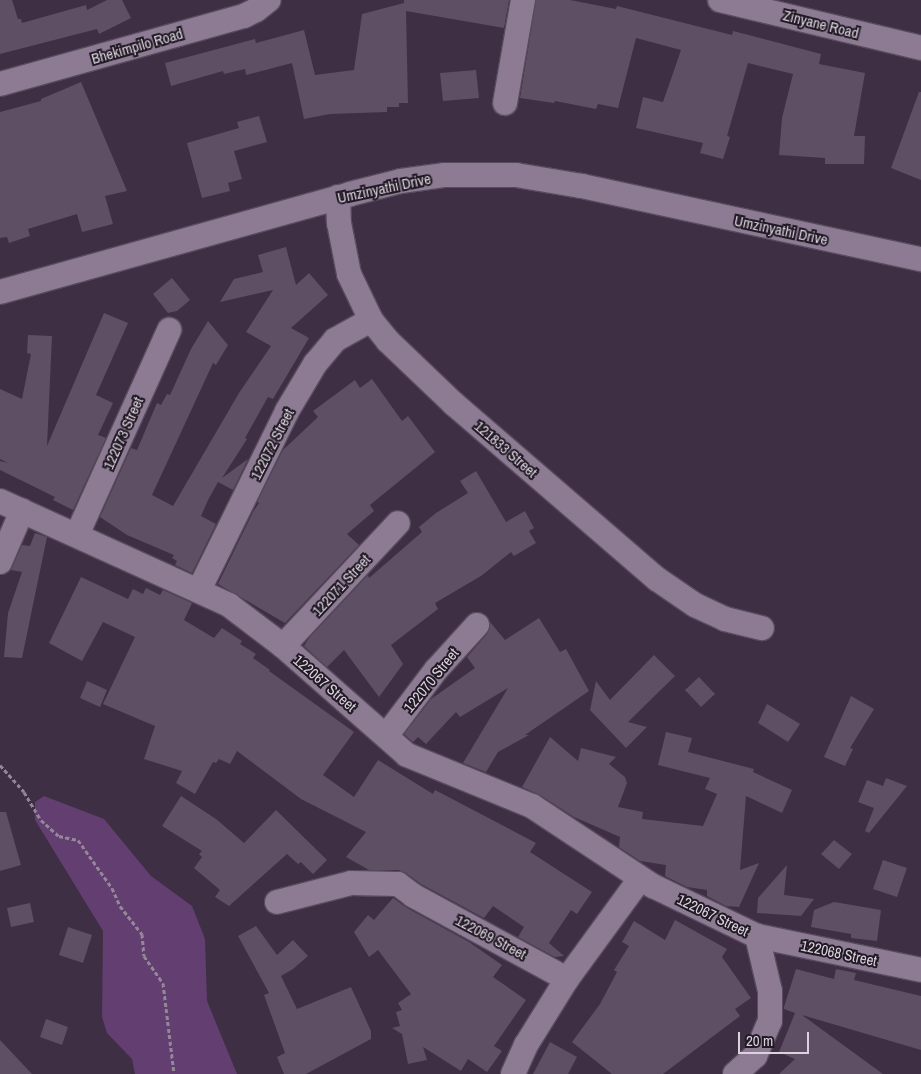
<!DOCTYPE html>
<html>
<head>
<meta charset="utf-8">
<style>
	body { margin:0 }
	#map { position:relative; width:921px; height:1074px; overflow:hidden; background:#3e2f44; font-family:"Archivo Narrow",sans-serif }
	div>[style] { position:absolute }
	[style*='--x'] { left:calc(var(--x)*1px); top:calc(var(--y)*1px); width:calc(var(--w)*1px); rotate:calc(var(--a)*1deg) }
	.green>* { inset:0; background:#633e71 }
	.building>* { inset:0; background:#5e4f65 }
	.path>* { height:3px; margin-top:-1.5px; transform-origin:0; background:repeating-linear-gradient(90deg,#938798 0 4px,transparent 0 6.5px) }
	.roads { filter:drop-shadow(1px 0 #574b5d) drop-shadow(-1px 0 #574b5d) drop-shadow(0 1px #574b5d) drop-shadow(0 -1px #574b5d) }
	.minor>* { height:24px; margin:-12px; padding:0 12px; transform-origin:12px; border-radius:12px; background:#8c7b93 }
	span { translate:-50% -50%; white-space:nowrap; text-align:center; line-height:1.15; -webkit-text-stroke:4px #211a24; paint-order:stroke }
	.street-label { font-size:15px; color:#dbd1df }
	.scale { position:absolute; left:738px; top:1032px; width:71px; height:22px; box-sizing:border-box; border:2px solid #dbd1df; border-top:0; padding-left:6px; font-size:15px; line-height:18px; white-space:nowrap; color:#dbd1df; -webkit-text-stroke:4px #211a24; paint-order:stroke }
</style>
</head>
<body>
<div id="map">
	<div class="green">
		<div style="clip-path:polygon(44px 796px,104px 819px,151px 876px,192px 906px,205px 939px,207px 1001px,237px 1074px,135px 1074px,132px 1059px,107px 1033px,102px 1017px,103px 931px,35px 820px,35px 802px)"></div>
	</div>
	<div class="building">
		<div style="clip-path:polygon(0 0,12px 0,18px 19px,21px 19px,22px 23px,86px 5px,87px 10px,107px 0,122px 0,131px 18px,99px 34px,97px 29px,0 54px)"></div>
		<div style="clip-path:polygon(404px 0,509px 0,504px 28px,406px 11px,408px 103px,399px 103px,399px 107px,387px 107px,387px 112px,330px 114px,304px 119px,292px 63px,246px 75px,245px 69px,224px 74px,223px 71px,171px 86px,165px 63px,255px 39px,256px 43px,304px 30px,315px 75px,354px 70px,362px 14px,404px 3px)"></div>
		<div style="clip-path:polygon(536px 0,570px 0,616px 9px,617px 6px,732px 35px,733px 31px,821px 54px,819px 64px,865px 73px,854px 136px,865px 136px,864px 164px,825px 164px,825px 158px,779px 155px,782px 118px,793px 74px,748px 63px,727px 136px,730px 137px,723px 159px,700px 153px,703px 143px,636px 128px,643px 97px,663px 102px,681px 50px,636px 38px,618px 108px,598px 104px,596px 109px,555px 101px,554px 103px,520px 98px)"></div>
		<div style="clip-path:polygon(476px 70px,479px 98px,443px 101px,440px 73px)"></div>
		<div style="clip-path:polygon(81px 82px,127px 191px,105px 196px,113px 224px,82px 232px,77px 214px,28px 229px,30px 236px,9px 243px,7px 237px,0 238px,0 112px,41px 101px,41px 99px)"></div>
		<div style="clip-path:polygon(919px 92px,921px 92px,921px 180px,891px 168px)"></div>
		<div style="clip-path:polygon(259px 116px,267px 142px,234px 151px,242px 179px,228px 183px,230px 191px,202px 198px,187px 143px,239px 128px,237px 122px)"></div>
		<div style="clip-path:polygon(286px 247px,296px 285px,309px 273px,328px 295px,291px 328px,309px 338px,273px 399px,268px 397px,245px 438px,247px 439px,222px 478px,248px 459px,233px 490px,218px 482px,208px 500px,201px 516px,216px 524px,192px 573px,175px 565px,177px 561px,172px 558px,174px 555px,127px 535px,100px 517px,131px 448px,137px 450px,157px 403px,161px 405px,167px 394px,170px 395px,191px 349px,208px 321px,228px 345px,216px 365px,213px 363px,152px 495px,173px 506px,239px 393px,271px 346px,246px 332px,273px 290px,220px 302px,234px 279px,263px 272px,258px 255px)"></div>
		<div style="clip-path:polygon(172px 278px,190px 300px,177px 311px,168px 313px,153px 294px)"></div>
		<div style="clip-path:polygon(104px 313px,128px 323px,96px 395px,113px 403px,98px 435px,106px 438px,73px 510px,53px 500px,55px 497px,0 470px,0 461px,8px 463px,0 459px,0 389px,22px 399px,31px 354px,27px 353px,28px 335px,52px 336px,47px 446px)"></div>
		<div style="clip-path:polygon(372px 379px,402px 421px,408px 416px,435px 452px,370px 505px,374px 511px,347px 534px,359px 545px,285px 623px,218px 584px,253px 512px,259px 503px,257px 502px,283px 450px,318px 417px,313px 411px,355px 380px,360px 388px)"></div>
		<div style="clip-path:polygon(476px 471px,506px 522px,525px 511px,534px 528px,529px 531px,536px 543px,514px 556px,511px 552px,481px 576px,435px 603px,438px 609px,391px 645px,403px 664px,379px 697px,344px 650px,327px 667px,304px 646px,309px 638px,368px 575px,369px 578px,422px 532px,419px 527px,436px 513px,468px 493px,460px 481px)"></div>
		<div style="clip-path:polygon(35px 533px,47px 537px,22px 658px,4px 657px,8px 613px,22px 572px,11px 570px,22px 545px,30px 546px)"></div>
		<div style="clip-path:polygon(81px 577px,128px 599px,133px 589px,143px 594px,146px 588px,160px 595px,163px 590px,192px 603px,184px 620px,214px 638px,222px 628px,242px 641px,240px 644px,256px 654px,253px 658px,270px 670px,269px 671px,354px 732px,323px 775px,354px 797px,378px 760px,433px 794px,435px 790px,536px 843px,530px 852px,592px 892px,577px 914px,571px 910px,549px 943px,564px 956px,555px 957px,518px 937px,524px 927px,493px 906px,484px 918px,421px 884px,406px 873px,398px 870px,369px 870px,346px 857px,366px 832px,301px 799px,237px 751px,230px 764px,219px 759px,216px 763px,213px 762px,195px 794px,176px 783px,182px 771px,144px 759px,155px 726px,103px 704px,135px 637px,103px 622px,82px 661px,49px 643px)"></div>
		<div style="clip-path:polygon(539px 618px,560px 652px,566px 649px,589px 691px,525px 735px,529px 735px,498px 752px,486px 772px,463px 763px,508px 688px,460px 717px,456px 712px,426px 744px,418px 737px,413px 742px,404px 734px,431px 699px,475px 668px,467px 657px,487px 634px,490px 622px,505px 640px)"></div>
		<div style="clip-path:polygon(654px 655px,675px 676px,628px 722px,647px 727px,626px 748px,590px 710px,596px 681px,610px 700px)"></div>
		<div style="clip-path:polygon(699px 677px,715px 694px,701px 707px,685px 690px)"></div>
		<div style="clip-path:polygon(87px 681px,107px 690px,100px 707px,80px 698px)"></div>
		<div style="clip-path:polygon(851px 696px,874px 709px,850px 748px,853px 749px,845px 766px,824px 757px)"></div>
		<div style="clip-path:polygon(767px 704px,800px 724px,788px 742px,758px 723px)"></div>
		<div style="clip-path:polygon(666px 732px,692px 738px,688px 752px,754px 769px,753px 772px,792px 790px,782px 813px,746px 796px,740px 870px,759px 863px,739px 907px,726px 906px,707px 896px,707px 890px,687px 887px,665px 876px,666px 865px,640px 861px,619px 847px,620px 837px,574px 817px,540px 795px,522px 787px,550px 737px,578px 761px,581px 748px,616px 757px,609px 764px,625px 777px,627px 783px,618px 807px,643px 812px,642px 819px,703px 826px,717px 794px,705px 789px,710px 778px,658px 765px)"></div>
		<div style="clip-path:polygon(886px 778px,907px 786px,869px 833px,865px 831px,874px 808px,858px 802px,867px 780px,883px 786px)"></div>
		<div style="clip-path:polygon(181px 796px,216px 819px,244px 843px,276px 810px,327px 860px,313px 874px,301px 862px,298px 864px,287px 854px,229px 906px,215px 897px,220px 890px,194px 868px,202px 857px,199px 854px,202px 851px,162px 826px)"></div>
		<div style="clip-path:polygon(0 812px,6px 812px,21px 865px,0 871px)"></div>
		<div style="clip-path:polygon(834px 840px,852px 854px,839px 869px,821px 854px)"></div>
		<div style="clip-path:polygon(883px 860px,907px 868px,897px 897px,873px 889px)"></div>
		<div style="clip-path:polygon(787px 865px,784px 895px,814px 899px,801px 916px,757px 913px,758px 898px)"></div>
		<div style="clip-path:polygon(393px 898px,407px 908px,469px 942px,502px 965px,493px 977px,526px 1000px,494px 1046px,502px 1051px,487px 1072px,468px 1059px,461px 1071px,423px 1047px,427px 1060px,408px 1064px,402px 1034px,392px 1028px,400px 1026px,396px 1012px,402px 1010px,398px 1003px,411px 994px,378px 950px,369px 957px,354px 932px,368px 915px,374px 920px)"></div>
		<div style="clip-path:polygon(834px 902px,881px 910px,877px 941px,851px 938px,851px 934px,811px 927px,814px 910px)"></div>
		<div style="clip-path:polygon(30px 903px,34px 922px,11px 927px,7px 908px)"></div>
		<div style="clip-path:polygon(675px 920px,727px 949px,722px 957px,751px 998px,735px 1009px,740px 1016px,663px 1074px,612px 1074px,572px 1042px,600px 1004px,617px 972px,614px 970px,629px 946px,622px 942px,634px 921px,665px 940px)"></div>
		<div style="clip-path:polygon(256px 926px,277px 955px,293px 940px,308px 956px,293px 969px,281px 976px,297px 1009px,351px 987px,371px 1031px,371px 1039px,306px 1074px,284px 1074px,277px 1057px,285px 1053px,264px 995px,269px 993px,238px 936px)"></div>
		<div style="clip-path:polygon(68px 927px,92px 935px,83px 963px,59px 955px)"></div>
		<div style="clip-path:polygon(796px 969px,834px 979px,836px 969px,856px 973px,854px 980px,921px 996px,921px 1050px,802px 1015px,883px 1074px,779px 1074px,795px 1059px,779px 1052px,795px 1013px,784px 1009px,784px 1007px)"></div>
		<div style="clip-path:polygon(46px 1019px,68px 1027px,62px 1045px,40px 1037px)"></div>
		<div style="clip-path:polygon(0 1040px,32px 1074px,0 1074px)"></div>
		<div style="clip-path:polygon(550px 1042px,577px 1057px,568px 1074px,533px 1074px)"></div>
	</div>
	<div class="path">
		<div style="--x:0;--y:765;--w:36;--a:48"></div>
		<div style="--x:24;--y:792;--w:33;--a:59"></div>
		<div style="--x:41;--y:820;--w:24;--a:42"></div>
		<div style="--x:59;--y:836;--w:19;--a:12"></div>
		<div style="--x:78;--y:840;--w:59;--a:54.7"></div>
		<div style="--x:112;--y:888;--w:20;--a:66"></div>
		<div style="--x:120;--y:906;--w:36;--a:52"></div>
		<div style="--x:142;--y:934;--w:22;--a:85"></div>
		<div style="--x:144;--y:956;--w:33;--a:55"></div>
		<div style="--x:163;--y:983;--w:92;--a:83.1"></div>
	</div>
	<div class="roads">
		<div class="minor">
			<div style="--x:720;--y:0;--w:207;--a:13.4"></div>
			<div style="--x:0;--y:84;--w:253;--a:-15.6"></div>
			<div style="--x:244;--y:16;--w:13;--a:-27"></div>
			<div style="--x:256;--y:10;--w:16;--a:-38"></div>
			<div style="--x:505;--y:103;--w:105;--a:-80.1"></div>
			<div style="--x:338;--y:197;--w:26;--a:88"></div>
			<div style="--x:339;--y:223;--w:52;--a:78.9"></div>
			<div style="--x:349;--y:274;--w:51;--a:64.4"></div>
			<div style="--x:371;--y:320;--w:27;--a:51"></div>
			<div style="--x:388;--y:341;--w:91;--a:43.7"></div>
			<div style="--x:454;--y:404;--w:268;--a:40.8"></div>
			<div style="--x:657;--y:579;--w:46;--a:34.4"></div>
			<div style="--x:695;--y:605;--w:33;--a:25"></div>
			<div style="--x:725;--y:619;--w:38;--a:14"></div>
			<div style="--x:0;--y:292;--w:363;--a:-15.6"></div>
			<div style="--x:350;--y:194;--w:53;--a:-14.3"></div>
			<div style="--x:401;--y:181;--w:43;--a:-7.9"></div>
			<div style="--x:444;--y:175;--w:72;--a:0"></div>
			<div style="--x:516;--y:175;--w:67;--a:9.5"></div>
			<div style="--x:582;--y:186;--w:347;--a:12.2"></div>
			<div style="--x:0;--y:501;--w:252;--a:24.4"></div>
			<div style="--x:229;--y:605;--w:68;--a:37.2"></div>
			<div style="--x:283;--y:646;--w:165;--a:41.3"></div>
			<div style="--x:407;--y:755;--w:135;--a:22.2"></div>
			<div style="--x:532;--y:806;--w:145;--a:33.5"></div>
			<div style="--x:653;--y:886;--w:115;--a:25.7"></div>
			<div style="--x:757;--y:936;--w:167;--a:11.7"></div>
			<div style="--x:77;--y:535;--w:225;--a:-65.8"></div>
			<div style="--x:0;--y:562;--w:56;--a:-66.7"></div>
			<div style="--x:199;--y:590;--w:199;--a:-63.8"></div>
			<div style="--x:287;--y:411;--w:55;--a:-59.2"></div>
			<div style="--x:315;--y:364;--w:31;--a:-50"></div>
			<div style="--x:335;--y:340;--w:41;--a:-29.1"></div>
			<div style="--x:283;--y:646;--w:168;--a:-46.9"></div>
			<div style="--x:386;--y:736;--w:83;--a:-52.9"></div>
			<div style="--x:436;--y:670;--w:61;--a:-47.7"></div>
			<div style="--x:277;--y:902;--w:76;--a:-14.4"></div>
			<div style="--x:351;--y:883;--w:47;--a:1.2"></div>
			<div style="--x:398;--y:884;--w:20;--a:37"></div>
			<div style="--x:414;--y:896;--w:174;--a:28.5"></div>
			<div style="--x:513;--y:1074;--w:32;--a:-66"></div>
			<div style="--x:526;--y:1045;--w:78;--a:-58.2"></div>
			<div style="--x:567;--y:979;--w:124;--a:-53.9"></div>
			<div style="--x:735;--y:1074;--w:27;--a:-42"></div>
			<div style="--x:755;--y:1056;--w:38;--a:-67"></div>
			<div style="--x:770;--y:1021;--w:30;--a:-90"></div>
			<div style="--x:770;--y:991;--w:57;--a:-103.3"></div>
		</div>
	</div>
	<div class="street-label">
		<span style="left:821px;top:24px;rotate:14deg">Zinyane Road</span>
		<span style="left:137px;top:46px;rotate:-16deg">Bhekimpilo Road</span>
		<span style="left:384px;top:188px;rotate:-12deg">Umzinyathi Drive</span>
		<span style="left:781px;top:230px;rotate:12deg">Umzinyathi Drive</span>
		<span style="left:123px;top:433px;rotate:-66deg">122073 Street</span>
		<span style="left:272px;top:444px;rotate:-63deg">122072 Street</span>
		<span style="left:506px;top:449px;rotate:41deg">121833 Street</span>
		<span style="left:341px;top:585px;rotate:-47deg">122071 Street</span>
		<span style="left:431px;top:680px;rotate:-51deg">122070 Street</span>
		<span style="left:325px;top:683px;rotate:41deg">122067 Street</span>
		<span style="left:713px;top:915px;rotate:26deg">122067 Street</span>
		<span style="left:491px;top:937px;rotate:28deg">122069 Street</span>
		<span style="left:839px;top:953px;rotate:12deg">122068 Street</span>
	</div>
	<div class="scale">20 m</div>
</div>
</body>
</html>
